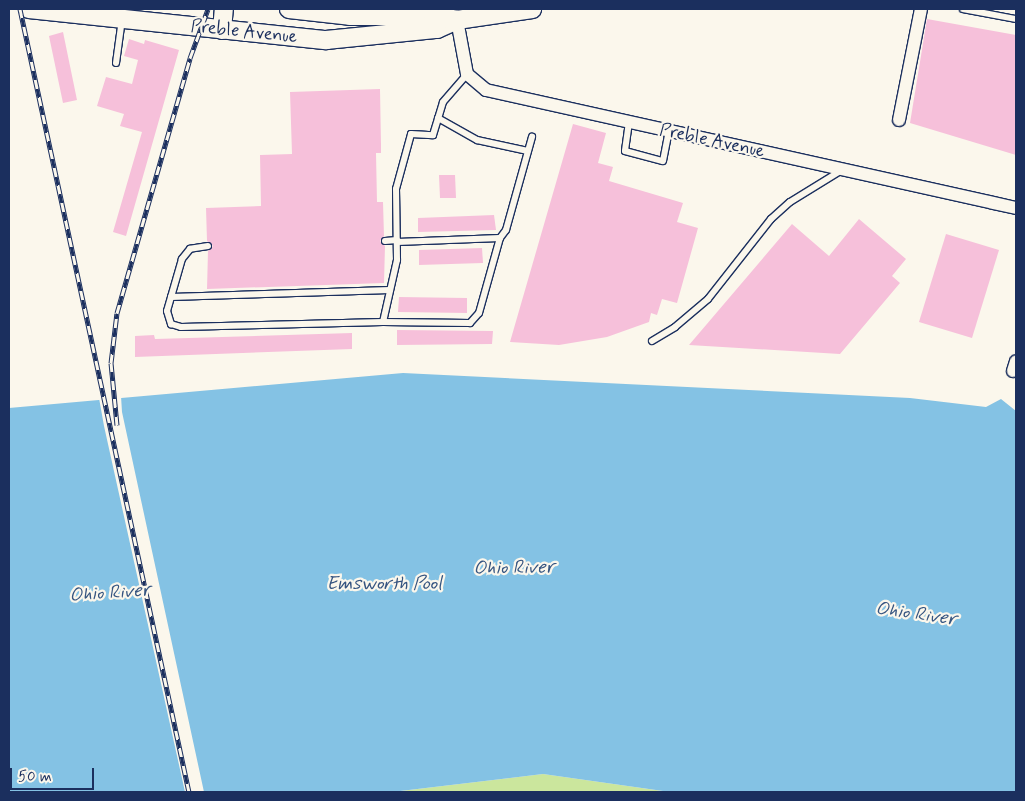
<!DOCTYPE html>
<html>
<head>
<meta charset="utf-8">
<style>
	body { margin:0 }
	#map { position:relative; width:1025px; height:801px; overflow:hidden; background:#fbf7ec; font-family:Mynerve,sans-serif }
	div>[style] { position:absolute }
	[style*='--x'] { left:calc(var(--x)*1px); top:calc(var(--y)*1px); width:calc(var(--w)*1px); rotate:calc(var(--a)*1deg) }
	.green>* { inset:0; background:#cbe69d }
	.water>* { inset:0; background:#84c2e4 }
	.pier>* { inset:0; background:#fbf7ec }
	.building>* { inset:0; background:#f6c0da }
	.roads { filter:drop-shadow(1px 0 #1b2f5e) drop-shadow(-1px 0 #1b2f5e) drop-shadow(0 1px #1b2f5e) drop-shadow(0 -1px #1b2f5e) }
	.lane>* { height:6px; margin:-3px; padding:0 3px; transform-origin:3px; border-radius:3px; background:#fbf7ec }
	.street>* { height:12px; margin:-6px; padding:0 6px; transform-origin:6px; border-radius:6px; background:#fbf7ec }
	.secondary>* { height:18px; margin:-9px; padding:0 9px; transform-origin:9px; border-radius:9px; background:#fbf7ec }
	.rail>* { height:5px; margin-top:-2.5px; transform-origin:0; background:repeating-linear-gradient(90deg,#fbf7ec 0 9px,#1b2f5e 0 18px); box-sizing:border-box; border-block:1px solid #1b2f5e }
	span { translate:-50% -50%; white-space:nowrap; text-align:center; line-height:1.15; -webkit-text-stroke:4.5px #fbf7ec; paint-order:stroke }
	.street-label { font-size:18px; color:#1b2f5e }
	.water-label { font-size:19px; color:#355480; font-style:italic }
	.frame { position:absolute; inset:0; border:10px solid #1b2f5e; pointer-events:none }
	.scale { position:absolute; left:10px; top:768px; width:84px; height:22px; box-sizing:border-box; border:2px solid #1b2f5e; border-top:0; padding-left:6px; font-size:15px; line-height:18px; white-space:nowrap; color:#1b2f5e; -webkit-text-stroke:4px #fbf7ec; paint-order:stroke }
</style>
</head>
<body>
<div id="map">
	<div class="green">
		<div style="clip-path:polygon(543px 774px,670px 792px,392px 792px)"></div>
	</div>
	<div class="water">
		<div style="clip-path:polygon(403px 373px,910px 398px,986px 407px,1001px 399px,1016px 411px,1016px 792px,670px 792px,543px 774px,392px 792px,9px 792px,9px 408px)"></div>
	</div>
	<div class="pier">
		<div style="clip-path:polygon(121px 396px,122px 412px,204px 792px,185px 792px,104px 426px,99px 398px)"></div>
	</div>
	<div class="building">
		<div style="clip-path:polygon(927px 19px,1016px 35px,1016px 155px,910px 123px)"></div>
		<div style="clip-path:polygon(63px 32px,77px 100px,63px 103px,49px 36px)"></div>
		<div style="clip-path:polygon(129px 39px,144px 44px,145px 40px,179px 50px,126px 236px,113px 232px,142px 132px,120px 126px,124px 114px,97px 106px,106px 77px,132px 84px,138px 60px,124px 56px)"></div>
		<div style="clip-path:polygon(380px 89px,381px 145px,381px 153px,376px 153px,377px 202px,383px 202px,384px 236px,380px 241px,385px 246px,384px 283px,207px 289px,208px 251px,213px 246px,207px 241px,206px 208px,261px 206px,260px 155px,292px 154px,290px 92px)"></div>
		<div style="clip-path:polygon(573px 124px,606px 133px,598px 163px,613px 167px,609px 181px,683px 203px,677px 222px,698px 228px,677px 303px,662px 299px,657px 315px,651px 313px,649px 322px,607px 337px,559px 345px,510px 342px)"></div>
		<div style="clip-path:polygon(439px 175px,455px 175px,456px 198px,440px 198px)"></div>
		<div style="clip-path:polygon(494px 215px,496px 230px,418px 232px,418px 218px)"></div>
		<div style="clip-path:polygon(859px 219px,906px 259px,892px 276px,900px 283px,840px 354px,689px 345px,792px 224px,829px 256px)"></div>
		<div style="clip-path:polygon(946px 234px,999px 250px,972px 338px,919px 322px)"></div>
		<div style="clip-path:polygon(482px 248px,483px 263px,419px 265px,419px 250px)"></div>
		<div style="clip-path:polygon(399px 297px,467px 298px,467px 313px,398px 312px)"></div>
		<div style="clip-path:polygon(397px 330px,493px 331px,492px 344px,397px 345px)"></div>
		<div style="clip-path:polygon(352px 333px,352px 349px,135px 357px,135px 336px,154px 335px,155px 339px)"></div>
	</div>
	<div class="roads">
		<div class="lane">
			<div style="--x:963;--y:9;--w:54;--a:10.7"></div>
			<div style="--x:116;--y:63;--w:44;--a:-82.2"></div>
			<div style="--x:438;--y:118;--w:45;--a:29.4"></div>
			<div style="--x:477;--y:140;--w:52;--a:12.2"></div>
			<div style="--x:629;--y:122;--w:29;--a:98"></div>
			<div style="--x:625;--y:151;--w:39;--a:15"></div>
			<div style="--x:663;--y:161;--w:31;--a:-79"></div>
			<div style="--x:385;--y:241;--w:12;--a:-5"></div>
			<div style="--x:397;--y:242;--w:103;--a:-2.2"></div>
			<div style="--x:208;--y:246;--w:18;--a:171"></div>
			<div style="--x:190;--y:249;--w:13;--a:129"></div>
			<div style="--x:182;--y:259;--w:54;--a:106.1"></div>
			<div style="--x:167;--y:311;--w:14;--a:73"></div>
			<div style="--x:171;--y:324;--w:10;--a:17"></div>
			<div style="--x:181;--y:327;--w:202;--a:-1.4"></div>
			<div style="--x:383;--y:322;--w:87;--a:0.7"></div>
			<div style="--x:470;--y:323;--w:13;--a:-48"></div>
			<div style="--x:479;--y:313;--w:78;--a:-74.4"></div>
			<div style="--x:500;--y:238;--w:10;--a:-53"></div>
			<div style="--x:506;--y:230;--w:97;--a:-74.4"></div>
			<div style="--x:171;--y:297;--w:219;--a:-1.8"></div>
			<div style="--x:383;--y:322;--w:64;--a:-77.3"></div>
			<div style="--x:397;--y:260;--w:71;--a:-90.8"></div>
			<div style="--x:396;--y:189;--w:57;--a:-74.7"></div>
			<div style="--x:411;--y:134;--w:22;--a:3"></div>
			<div style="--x:433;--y:135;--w:34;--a:-73"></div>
			<div style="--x:443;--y:102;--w:37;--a:-49"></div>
			<div style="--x:652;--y:341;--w:27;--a:-31"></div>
			<div style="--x:675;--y:327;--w:43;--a:-40.3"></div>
			<div style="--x:708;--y:299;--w:102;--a:-51.8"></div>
			<div style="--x:771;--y:219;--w:25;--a:-42"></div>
			<div style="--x:790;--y:202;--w:61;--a:-31.6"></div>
		</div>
		<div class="street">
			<div style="--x:457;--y:20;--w:55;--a:79.5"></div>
			<div style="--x:467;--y:74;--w:25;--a:40"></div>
			<div style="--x:486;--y:90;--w:543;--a:12.55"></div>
			<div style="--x:899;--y:120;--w:113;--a:-78.8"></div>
			<div style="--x:1013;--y:371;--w:10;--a:-73"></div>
		</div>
		<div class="secondary">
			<div style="--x:29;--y:9;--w:299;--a:6"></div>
			<div style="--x:326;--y:40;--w:112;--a:-5.7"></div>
			<div style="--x:437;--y:29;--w:22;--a:-24"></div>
			<div style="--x:457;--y:20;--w:76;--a:-8.3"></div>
			<div style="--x:289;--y:9;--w:61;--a:6.5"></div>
			<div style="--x:350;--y:16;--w:83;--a:0"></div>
			<div style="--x:433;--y:16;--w:24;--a:9"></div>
			<div style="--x:222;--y:30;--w:21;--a:-85"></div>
		</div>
	</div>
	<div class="rail">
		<div style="--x:20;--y:9;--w:801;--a:77.82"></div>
		<div style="--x:117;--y:425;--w:62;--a:-95.5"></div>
		<div style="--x:111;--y:363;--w:50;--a:-83.2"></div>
		<div style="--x:117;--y:313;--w:265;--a:-74"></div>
		<div style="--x:190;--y:58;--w:52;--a:-69.8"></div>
	</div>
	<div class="street-label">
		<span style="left:244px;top:32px;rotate:6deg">Preble Avenue</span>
		<span style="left:712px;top:141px;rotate:12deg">Preble Avenue</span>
	</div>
	<div class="water-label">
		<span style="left:514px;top:568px;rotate:-1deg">Ohio River</span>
		<span style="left:384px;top:584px">Emsworth Pool</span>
		<span style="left:110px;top:593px;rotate:-4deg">Ohio River</span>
		<span style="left:916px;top:614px;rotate:8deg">Ohio River</span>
	</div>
	<div class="frame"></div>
	<div class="scale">50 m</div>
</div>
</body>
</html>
